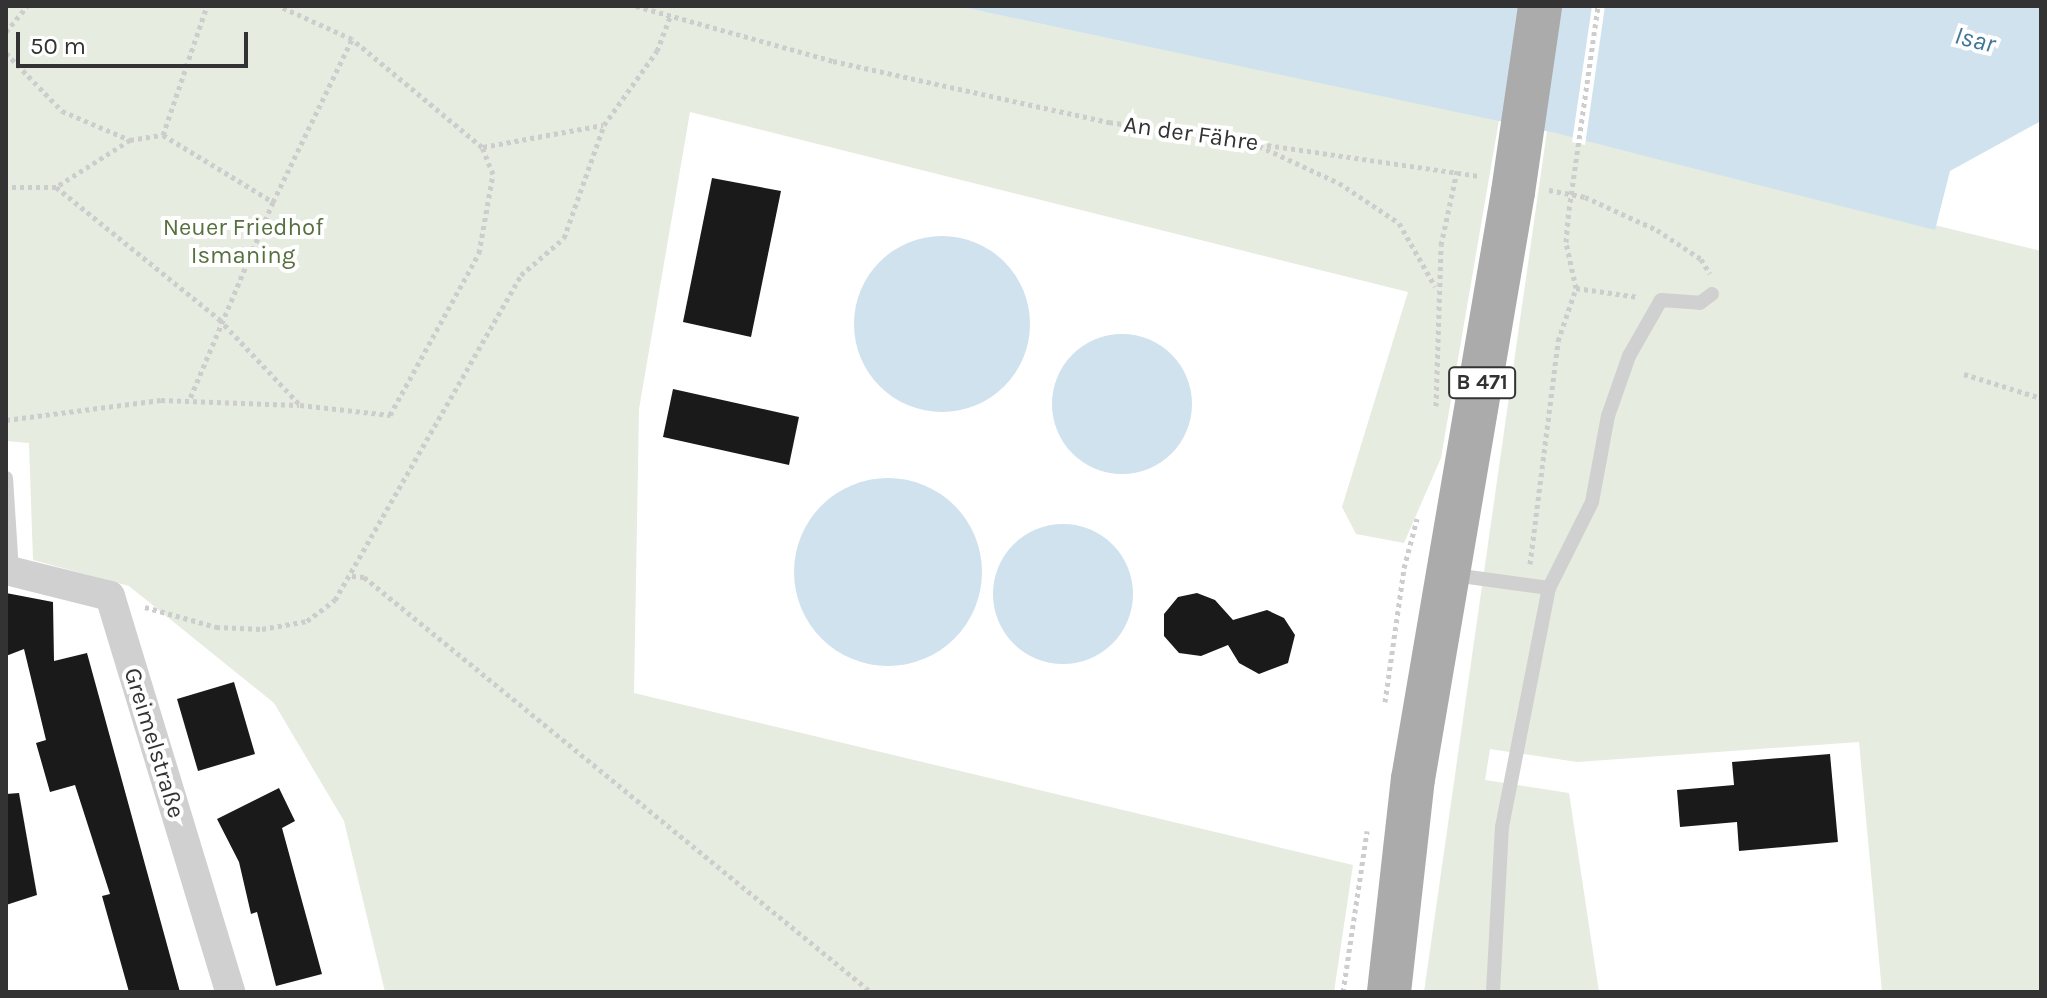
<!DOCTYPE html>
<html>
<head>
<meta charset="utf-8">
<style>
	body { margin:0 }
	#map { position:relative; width:2047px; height:998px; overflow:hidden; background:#fff; font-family:Karla,sans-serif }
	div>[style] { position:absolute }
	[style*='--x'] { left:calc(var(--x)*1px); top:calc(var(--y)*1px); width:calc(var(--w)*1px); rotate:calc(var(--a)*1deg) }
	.green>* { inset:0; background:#e6ecdf }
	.water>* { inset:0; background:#cfe2ee }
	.round { border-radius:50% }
	.pier>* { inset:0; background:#fff }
	.building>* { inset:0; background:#1a1a1a }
	.path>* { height:5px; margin-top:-2.5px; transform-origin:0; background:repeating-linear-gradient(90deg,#cdcdcd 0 4px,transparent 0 8px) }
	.service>* { height:14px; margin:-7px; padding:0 7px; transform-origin:7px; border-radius:7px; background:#d0d0d0 }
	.minor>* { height:30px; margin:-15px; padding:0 15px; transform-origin:15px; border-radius:15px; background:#d0d0d0 }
	.primary>* { height:44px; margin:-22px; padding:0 22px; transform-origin:22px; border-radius:22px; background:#ababab }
	.path-bridge>* { height:5px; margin-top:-2.5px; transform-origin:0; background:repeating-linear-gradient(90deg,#cdcdcd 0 4px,transparent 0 8px) }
	.primary-bridge>* { height:44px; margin:-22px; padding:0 22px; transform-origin:22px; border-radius:22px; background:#ababab }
	span { translate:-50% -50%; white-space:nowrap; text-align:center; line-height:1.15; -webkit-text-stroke:8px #fff; paint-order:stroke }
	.shield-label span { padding:2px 6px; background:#fff; border:2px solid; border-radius:6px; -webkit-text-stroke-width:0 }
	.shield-label { font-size:22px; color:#333; font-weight:700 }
	.street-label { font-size:24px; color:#333 }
	.park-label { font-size:24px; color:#56703f }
	.water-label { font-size:26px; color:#3f7597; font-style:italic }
	.frame { position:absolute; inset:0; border:8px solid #333; pointer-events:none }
	.scale { position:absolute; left:16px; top:32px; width:232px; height:36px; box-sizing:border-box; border:4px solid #333; border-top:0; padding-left:10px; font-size:24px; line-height:28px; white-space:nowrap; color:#333; -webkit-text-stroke:6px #fff; paint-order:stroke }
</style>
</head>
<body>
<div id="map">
	<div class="green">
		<div style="clip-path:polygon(6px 6px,957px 6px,1499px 120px,1441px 458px,1404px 543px,1356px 534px,1342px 507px,1408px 292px,690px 112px,639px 409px,634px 693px,1353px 865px,1334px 992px,385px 992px,344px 821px,274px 703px,129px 586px,33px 560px,29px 443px,6px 441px)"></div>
		<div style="clip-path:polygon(1547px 131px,2041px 251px,2041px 992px,1882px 992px,1859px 742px,1577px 762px,1490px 749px,1485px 780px,1569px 793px,1599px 992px,1424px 992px)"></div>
	</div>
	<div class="water">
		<div style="clip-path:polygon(957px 6px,2041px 6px,2041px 121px,1950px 171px,1935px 230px,1555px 133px)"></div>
		<div class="round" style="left:854px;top:236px;width:176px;height:176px"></div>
		<div class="round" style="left:1052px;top:334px;width:140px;height:140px"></div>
		<div class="round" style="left:794px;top:478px;width:188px;height:188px"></div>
		<div class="round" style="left:993px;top:524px;width:140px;height:140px"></div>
	</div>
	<div class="pier">
		<div style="clip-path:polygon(1592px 6px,1605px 6px,1585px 145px,1572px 142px)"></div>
	</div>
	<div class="building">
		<div style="clip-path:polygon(712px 178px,781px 191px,751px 337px,683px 322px)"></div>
		<div style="clip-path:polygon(673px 389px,799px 417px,789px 465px,663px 437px)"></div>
		<div style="clip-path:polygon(6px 593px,53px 602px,54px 661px,87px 653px,180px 992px,129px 992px,102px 896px,110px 894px,75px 785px,50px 792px,36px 743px,46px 740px,24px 649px,6px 656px)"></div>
		<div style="clip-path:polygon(1197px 593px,1215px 600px,1233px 620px,1267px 610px,1284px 618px,1295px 635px,1288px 663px,1259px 674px,1239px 663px,1228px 645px,1201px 656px,1179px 653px,1164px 636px,1164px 614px,1178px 597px)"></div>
		<div style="clip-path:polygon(234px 682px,255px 754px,198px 771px,177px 699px)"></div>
		<div style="clip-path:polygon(1830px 754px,1838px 842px,1739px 851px,1737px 822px,1680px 827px,1677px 790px,1734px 785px,1732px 762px)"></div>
		<div style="clip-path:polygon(279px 788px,295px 821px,282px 828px,322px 974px,276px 986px,257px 912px,251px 914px,239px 862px,217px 819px)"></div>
		<div style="clip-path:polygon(19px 793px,37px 895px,6px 905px,6px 794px)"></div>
	</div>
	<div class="path">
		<div style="--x:636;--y:6;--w:205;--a:15.6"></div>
		<div style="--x:833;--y:61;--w:283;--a:12.5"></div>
		<div style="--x:1109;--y:122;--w:375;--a:8.3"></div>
		<div style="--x:6;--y:32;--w:33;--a:-51"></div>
		<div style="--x:6;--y:53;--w:81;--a:46"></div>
		<div style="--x:62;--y:111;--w:74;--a:23.1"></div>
		<div style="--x:130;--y:140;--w:88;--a:147.6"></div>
		<div style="--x:56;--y:187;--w:50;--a:180"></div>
		<div style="--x:163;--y:135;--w:136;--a:-71.2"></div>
		<div style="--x:130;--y:140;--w:33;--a:-9"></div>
		<div style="--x:163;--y:135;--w:129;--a:31.3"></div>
		<div style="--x:273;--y:202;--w:216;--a:112.9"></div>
		<div style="--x:1259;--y:146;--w:88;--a:24.8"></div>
		<div style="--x:1339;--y:183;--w:72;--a:33.7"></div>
		<div style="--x:1399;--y:223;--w:73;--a:60.3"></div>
		<div style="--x:483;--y:147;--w:122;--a:-10.4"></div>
		<div style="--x:56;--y:187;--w:210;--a:39"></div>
		<div style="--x:219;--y:319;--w:118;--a:46.7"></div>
		<div style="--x:300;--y:405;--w:91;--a:6.3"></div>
		<div style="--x:390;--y:415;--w:185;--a:-61.2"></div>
		<div style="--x:479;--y:253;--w:80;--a:-80"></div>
		<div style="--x:493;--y:174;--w:29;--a:-112"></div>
		<div style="--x:482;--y:147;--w:169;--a:-140.3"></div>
		<div style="--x:352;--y:39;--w:80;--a:-155.7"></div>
		<div style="--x:1549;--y:190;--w:37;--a:11"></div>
		<div style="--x:1585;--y:197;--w:79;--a:24.6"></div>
		<div style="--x:1657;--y:230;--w:53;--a:33.4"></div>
		<div style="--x:1701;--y:259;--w:17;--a:59"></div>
		<div style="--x:273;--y:202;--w:181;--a:-64.1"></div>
		<div style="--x:1576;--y:288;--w:63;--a:8.3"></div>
		<div style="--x:1964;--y:374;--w:81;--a:17.3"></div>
		<div style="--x:1436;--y:406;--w:161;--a:-88.2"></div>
		<div style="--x:1441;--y:245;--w:76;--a:-77.8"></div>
		<div style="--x:6;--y:420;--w:156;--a:-7.4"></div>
		<div style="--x:161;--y:400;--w:138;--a:2.1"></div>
		<div style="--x:1530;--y:564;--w:225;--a:-82.8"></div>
		<div style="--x:1558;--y:341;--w:56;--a:-71.2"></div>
		<div style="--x:1576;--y:288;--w:47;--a:-102.3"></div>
		<div style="--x:1566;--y:242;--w:32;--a:-85"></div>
		<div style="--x:352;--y:576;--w:12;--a:5"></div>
		<div style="--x:364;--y:577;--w:655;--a:39.3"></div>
		<div style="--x:145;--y:607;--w:74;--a:15.7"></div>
		<div style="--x:216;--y:627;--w:46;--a:2.5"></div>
		<div style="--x:262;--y:629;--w:46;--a:-10.1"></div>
		<div style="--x:307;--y:621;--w:35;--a:-37"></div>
		<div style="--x:335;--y:600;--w:374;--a:-60.2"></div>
		<div style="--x:521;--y:275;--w:57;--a:-40.7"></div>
		<div style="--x:564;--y:238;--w:120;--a:-70.5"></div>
		<div style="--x:604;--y:125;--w:91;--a:-54.4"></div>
		<div style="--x:657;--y:51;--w:36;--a:-69"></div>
		<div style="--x:1385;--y:702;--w:135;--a:-81.9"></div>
		<div style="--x:1404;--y:568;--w:51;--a:-75.1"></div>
		<div style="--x:1343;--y:992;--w:163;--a:-81.5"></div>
	</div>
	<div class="service">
		<div style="--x:6;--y:478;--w:93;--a:86.3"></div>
		<div style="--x:1454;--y:575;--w:96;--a:7.8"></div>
		<div style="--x:1493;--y:992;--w:165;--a:-86.9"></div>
		<div style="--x:1502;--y:827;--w:244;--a:-78.9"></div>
		<div style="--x:1549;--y:588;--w:96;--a:-63.4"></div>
		<div style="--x:1592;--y:502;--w:87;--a:-79.5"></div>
		<div style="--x:1608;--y:416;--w:64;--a:-70.7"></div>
		<div style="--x:1629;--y:356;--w:64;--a:-60.3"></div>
		<div style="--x:1661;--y:300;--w:39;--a:4"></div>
		<div style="--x:1700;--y:303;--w:15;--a:-37"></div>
	</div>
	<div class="minor">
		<div style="--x:6;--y:570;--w:107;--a:14"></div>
		<div style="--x:110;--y:596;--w:414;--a:73.1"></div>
	</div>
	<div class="primary">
		<div style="--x:1389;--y:992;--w:214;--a:-83.6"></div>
		<div style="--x:1413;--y:779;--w:595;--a:-80.33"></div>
	</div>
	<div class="path-bridge">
		<div style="--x:1569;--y:210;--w:206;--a:-81.9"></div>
	</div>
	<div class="primary-bridge">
		<div style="--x:1513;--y:192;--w:188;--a:-81.7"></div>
	</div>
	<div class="shield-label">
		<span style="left:1482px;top:383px">B 471</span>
	</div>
	<div class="street-label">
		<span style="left:1191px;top:134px;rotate:8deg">An der Fähre</span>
		<span style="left:154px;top:743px;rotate:73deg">Greimelstraße</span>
	</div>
	<div class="park-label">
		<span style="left:243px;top:242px">Neuer Friedhof<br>Ismaning</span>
	</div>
	<div class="water-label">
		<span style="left:1975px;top:40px;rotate:14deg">Isar</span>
	</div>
	<div class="frame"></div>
	<div class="scale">50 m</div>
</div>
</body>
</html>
